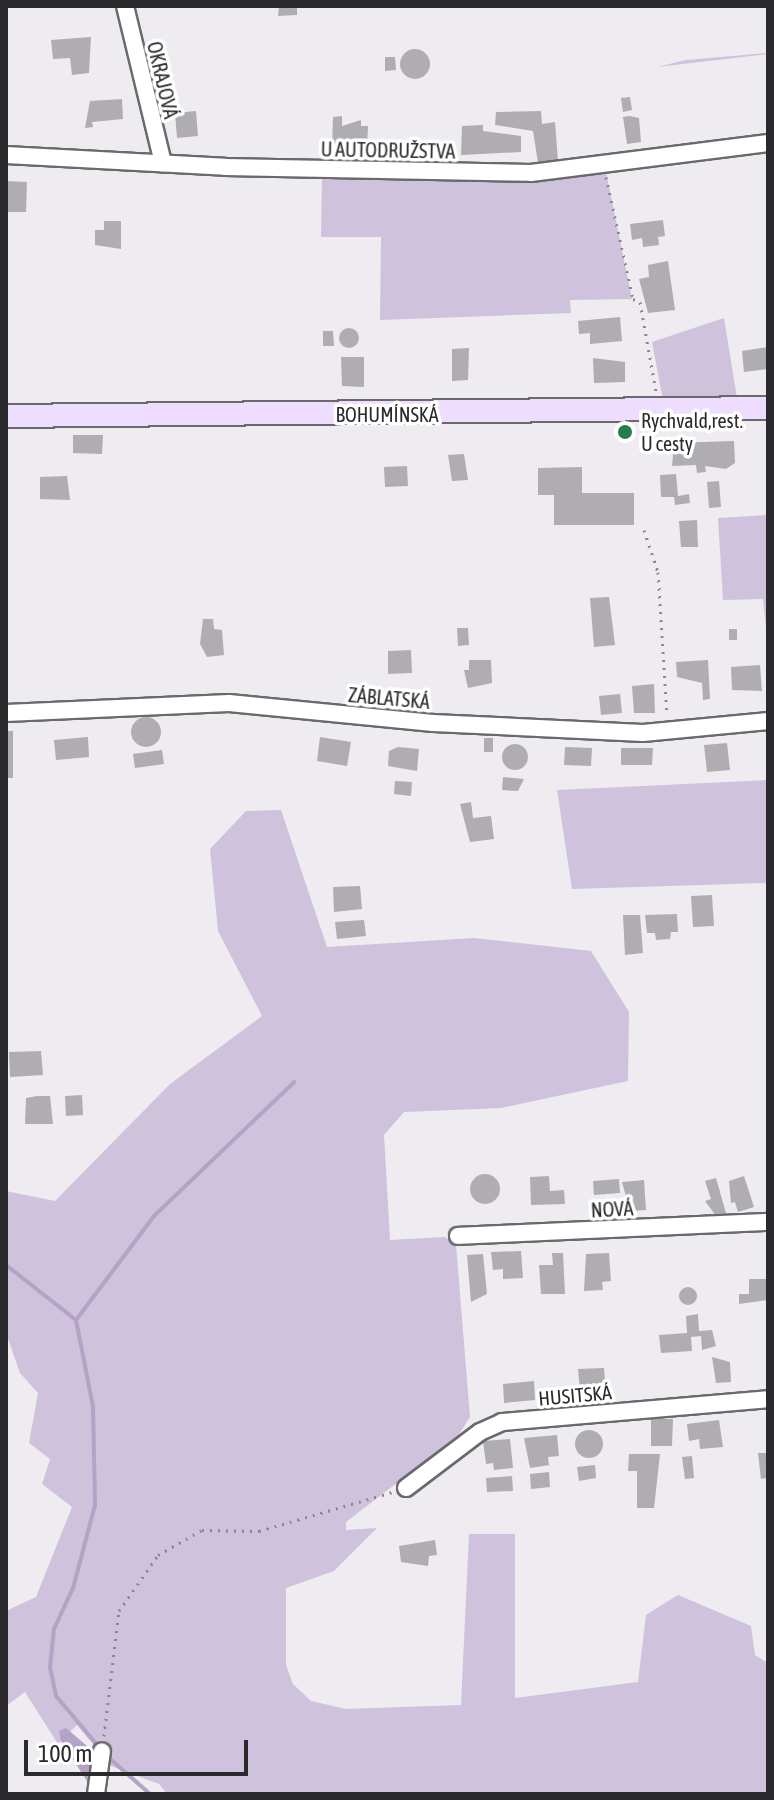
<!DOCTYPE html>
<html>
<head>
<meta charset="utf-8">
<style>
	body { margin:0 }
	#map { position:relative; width:774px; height:1800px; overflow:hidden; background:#eeecf0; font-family:"Asap Condensed",sans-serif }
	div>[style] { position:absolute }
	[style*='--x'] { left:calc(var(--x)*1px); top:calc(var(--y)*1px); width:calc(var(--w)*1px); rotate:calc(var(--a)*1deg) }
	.green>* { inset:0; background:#cec2dd }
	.water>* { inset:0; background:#b4a3c6 }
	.stream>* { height:4px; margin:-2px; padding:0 2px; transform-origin:2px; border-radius:2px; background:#b4a3c6 }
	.building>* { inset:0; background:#afadb1 }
	.round { border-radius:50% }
	.path>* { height:3px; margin-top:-1.5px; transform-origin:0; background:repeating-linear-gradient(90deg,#8b898c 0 2px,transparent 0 8px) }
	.roads { filter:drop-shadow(2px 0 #6a696c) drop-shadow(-2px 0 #6a696c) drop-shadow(0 2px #6a696c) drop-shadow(0 -2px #6a696c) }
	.minor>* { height:16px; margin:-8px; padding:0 8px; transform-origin:8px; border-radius:8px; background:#fff }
	.secondary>* { height:22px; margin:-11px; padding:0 11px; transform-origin:11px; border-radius:11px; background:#eeddfe }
	.dots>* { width:22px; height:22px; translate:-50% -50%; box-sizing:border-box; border:4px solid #fff; border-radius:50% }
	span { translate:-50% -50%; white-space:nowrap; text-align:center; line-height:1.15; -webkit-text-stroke:7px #fff; paint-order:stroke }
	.street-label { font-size:20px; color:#2a292b }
	.poi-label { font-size:20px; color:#2a292b }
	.left { translate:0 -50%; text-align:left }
	.frame { position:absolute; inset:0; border:8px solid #2a292b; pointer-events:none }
	.scale { position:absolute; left:24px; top:1740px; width:224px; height:36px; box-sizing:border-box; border:4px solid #2a292b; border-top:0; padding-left:10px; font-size:24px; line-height:28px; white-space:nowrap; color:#2a292b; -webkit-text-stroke:6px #fff; paint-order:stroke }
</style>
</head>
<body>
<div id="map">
	<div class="green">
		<div style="clip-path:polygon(768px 53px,768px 54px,657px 67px,686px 60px)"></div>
		<div style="clip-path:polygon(606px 172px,632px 299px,570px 300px,571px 313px,380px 320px,381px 237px,321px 237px,322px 178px,537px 180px)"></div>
		<div style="clip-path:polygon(724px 318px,737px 398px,663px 400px,652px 342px)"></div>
		<div style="clip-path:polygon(768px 515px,768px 648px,763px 599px,723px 600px,718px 518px)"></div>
		<div style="clip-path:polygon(768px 780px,768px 883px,572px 889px,557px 790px)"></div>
		<div style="clip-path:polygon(281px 810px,327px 947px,474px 938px,591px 951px,629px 1012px,628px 1081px,501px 1108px,404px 1112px,384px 1135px,390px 1240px,445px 1237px,456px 1245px,470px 1417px,458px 1436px,346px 1522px,346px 1530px,377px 1528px,334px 1571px,286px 1588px,286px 1665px,293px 1684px,311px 1701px,346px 1709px,461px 1705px,469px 1534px,515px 1534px,515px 1698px,638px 1682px,646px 1615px,678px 1595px,751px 1626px,755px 1655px,768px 1663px,768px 1794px,167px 1794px,159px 1784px,111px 1766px,77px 1725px,58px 1744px,25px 1692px,6px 1706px,6px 1611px,36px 1597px,72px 1507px,42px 1484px,50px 1459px,29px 1443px,38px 1393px,20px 1373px,6px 1333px,6px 1191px,55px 1201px,170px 1084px,262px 1016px,218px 931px,210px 849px,246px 811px)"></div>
	</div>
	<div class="water">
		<div style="clip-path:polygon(66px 1728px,94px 1752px,89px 1784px,61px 1741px,59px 1731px)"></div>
	</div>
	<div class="stream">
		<div style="--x:6;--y:1265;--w:89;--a:38.2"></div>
		<div style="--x:76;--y:1320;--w:89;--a:78.9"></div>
		<div style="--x:93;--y:1407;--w:98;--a:88.8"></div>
		<div style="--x:95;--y:1505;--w:86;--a:104.8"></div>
		<div style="--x:73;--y:1588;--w:45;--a:114.9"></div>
		<div style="--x:54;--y:1629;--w:38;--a:96"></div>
		<div style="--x:50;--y:1667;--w:30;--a:78"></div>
		<div style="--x:56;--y:1696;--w:67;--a:49.9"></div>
		<div style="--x:76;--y:1320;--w:130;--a:-53.1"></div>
		<div style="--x:154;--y:1216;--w:194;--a:-43.7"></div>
		<div style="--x:108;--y:1757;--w:56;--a:41.4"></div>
	</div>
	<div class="building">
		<div style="clip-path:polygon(279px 6px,297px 6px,297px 15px,278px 16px)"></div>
		<div style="clip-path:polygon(91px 37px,89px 73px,72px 75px,70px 58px,53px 59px,51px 40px)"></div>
		<div class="round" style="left:400px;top:49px;width:30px;height:30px"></div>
		<div style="clip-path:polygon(385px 57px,395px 57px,396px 70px,385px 71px)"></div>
		<div style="clip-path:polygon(630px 97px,632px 110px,623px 112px,621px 98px)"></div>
		<div style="clip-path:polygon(122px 99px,123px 119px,92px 122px,93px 127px,85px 128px,90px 101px)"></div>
		<div style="clip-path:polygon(196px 111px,198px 136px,177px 138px,175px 113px)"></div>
		<div style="clip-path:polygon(541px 111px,542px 124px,555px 122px,558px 161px,538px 163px,533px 131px,495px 125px,496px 112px)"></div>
		<div style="clip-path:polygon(342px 116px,342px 126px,361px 120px,361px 126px,368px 126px,367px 148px,332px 147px,333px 117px)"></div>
		<div style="clip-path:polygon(630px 116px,639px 118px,641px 142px,627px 144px,623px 117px)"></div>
		<div style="clip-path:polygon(483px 125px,483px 131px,521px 136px,521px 152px,461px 155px,462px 126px)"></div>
		<div style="clip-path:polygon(6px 181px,27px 182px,26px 212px,6px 212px)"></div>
		<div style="clip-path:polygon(663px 220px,665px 236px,658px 237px,659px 245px,643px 247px,642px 238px,632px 240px,630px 224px)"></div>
		<div style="clip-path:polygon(104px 221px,121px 221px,121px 249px,95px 245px,95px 230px,104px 230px)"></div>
		<div style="clip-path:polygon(668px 261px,675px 310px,648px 313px,639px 279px,649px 277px,648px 265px)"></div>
		<div style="clip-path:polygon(620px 317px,622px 341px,590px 344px,590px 333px,579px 334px,578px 321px)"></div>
		<div class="round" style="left:339px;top:328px;width:20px;height:20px"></div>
		<div style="clip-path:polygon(323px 331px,333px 331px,334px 346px,323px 346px)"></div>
		<div style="clip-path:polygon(768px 347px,768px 369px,744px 372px,742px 351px)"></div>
		<div style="clip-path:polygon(469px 348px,468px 380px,452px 381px,452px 349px)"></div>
		<div style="clip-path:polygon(341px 357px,364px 357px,364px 387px,342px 386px)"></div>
		<div style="clip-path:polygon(593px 358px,625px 362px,625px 382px,594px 383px)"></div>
		<div style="clip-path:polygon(73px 435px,103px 435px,102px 454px,73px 453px)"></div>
		<div style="clip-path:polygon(734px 441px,735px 463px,726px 469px,705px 466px,706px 472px,697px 473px,696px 465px,672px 466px,674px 443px)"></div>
		<div style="clip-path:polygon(464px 454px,468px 480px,452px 481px,448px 455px)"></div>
		<div style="clip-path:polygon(407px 466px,408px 486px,385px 487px,384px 467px)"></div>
		<div style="clip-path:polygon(582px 467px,582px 493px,634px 493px,634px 525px,554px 525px,554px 495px,538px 495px,538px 468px)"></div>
		<div style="clip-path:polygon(676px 474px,678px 496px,689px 494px,690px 503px,675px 505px,674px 497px,661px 497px,660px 475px)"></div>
		<div style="clip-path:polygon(67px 476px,70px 500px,40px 499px,40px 477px)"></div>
		<div style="clip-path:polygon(719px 481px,721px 507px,709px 508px,707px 482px)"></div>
		<div style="clip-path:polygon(697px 520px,698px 547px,681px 547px,679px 521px)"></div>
		<div style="clip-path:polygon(609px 597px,615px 645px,594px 647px,590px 598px)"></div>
		<div style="clip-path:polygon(203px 619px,213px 619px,214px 629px,222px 630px,224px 655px,207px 657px,200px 644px)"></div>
		<div style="clip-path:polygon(457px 628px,468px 628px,469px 645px,458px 646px)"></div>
		<div style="clip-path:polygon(729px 629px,737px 629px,737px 640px,729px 640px)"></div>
		<div style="clip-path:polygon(411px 650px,412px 673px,388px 674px,388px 651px)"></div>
		<div style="clip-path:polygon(469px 660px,491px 660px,492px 683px,468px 688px,464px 670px,469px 670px)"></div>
		<div style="clip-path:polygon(708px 660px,710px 699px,703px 700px,702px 683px,677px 677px,676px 662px)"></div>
		<div style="clip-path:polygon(760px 665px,762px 691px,732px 690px,731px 667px)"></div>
		<div style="clip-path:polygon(654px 684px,655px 713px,634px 713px,632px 686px)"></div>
		<div style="clip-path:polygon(620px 694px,622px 713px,601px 715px,599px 696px)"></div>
		<div class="round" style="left:131px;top:717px;width:30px;height:30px"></div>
		<div style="clip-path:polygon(6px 731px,13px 731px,13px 778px,6px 778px)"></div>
		<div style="clip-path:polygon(88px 737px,89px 757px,56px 760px,54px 740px)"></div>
		<div style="clip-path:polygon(320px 737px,351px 742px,347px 766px,317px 761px)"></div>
		<div style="clip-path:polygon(484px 738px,493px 738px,493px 752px,484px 752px)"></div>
		<div style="clip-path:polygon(727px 743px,730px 770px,707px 772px,704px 745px)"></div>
		<div class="round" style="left:502px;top:744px;width:26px;height:26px"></div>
		<div style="clip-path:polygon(398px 747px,419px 749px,417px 771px,388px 766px,389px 751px)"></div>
		<div style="clip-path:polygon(565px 747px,592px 748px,591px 766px,564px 765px)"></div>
		<div style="clip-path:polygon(621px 748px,653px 748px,652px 765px,621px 765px)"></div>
		<div style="clip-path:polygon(162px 750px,164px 764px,135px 768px,133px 754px)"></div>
		<div style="clip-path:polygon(503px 777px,524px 779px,518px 791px,502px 790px)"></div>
		<div style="clip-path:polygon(395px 781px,412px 782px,411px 796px,394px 794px)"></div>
		<div style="clip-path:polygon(471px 802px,473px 818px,491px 816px,494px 839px,470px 842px,460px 804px)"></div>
		<div style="clip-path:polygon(360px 886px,362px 909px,334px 912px,333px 887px)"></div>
		<div style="clip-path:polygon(712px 895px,714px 926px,693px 927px,691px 896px)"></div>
		<div style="clip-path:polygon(677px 914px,678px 932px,671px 932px,670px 939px,656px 940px,655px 933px,647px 933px,645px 915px)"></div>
		<div style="clip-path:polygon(623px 915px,640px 915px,643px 953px,625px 955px)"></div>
		<div style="clip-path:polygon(364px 920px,366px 936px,337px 939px,335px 922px)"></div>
		<div style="clip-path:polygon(41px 1051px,43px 1075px,10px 1077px,9px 1052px)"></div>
		<div style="clip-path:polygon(82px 1095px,83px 1115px,66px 1116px,65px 1096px)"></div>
		<div style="clip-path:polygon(37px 1096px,50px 1096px,53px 1124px,25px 1124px,26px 1098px)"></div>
		<div class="round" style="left:470px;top:1174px;width:30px;height:30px"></div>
		<div style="clip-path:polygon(549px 1176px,550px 1191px,564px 1190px,565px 1204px,531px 1205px,530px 1177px)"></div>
		<div style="clip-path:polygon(744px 1176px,754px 1207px,738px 1212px,735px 1202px,731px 1203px,729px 1181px)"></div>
		<div style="clip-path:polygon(716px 1178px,726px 1213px,716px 1216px,705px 1201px,711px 1199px,705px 1181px)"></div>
		<div style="clip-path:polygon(619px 1179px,620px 1193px,594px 1195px,593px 1181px)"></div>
		<div style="clip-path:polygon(644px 1180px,646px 1210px,630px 1211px,622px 1182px)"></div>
		<div style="clip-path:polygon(521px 1251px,523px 1278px,503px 1279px,503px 1269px,493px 1270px,491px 1252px)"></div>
		<div style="clip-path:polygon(552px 1253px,563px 1253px,565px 1294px,541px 1294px,539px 1265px,553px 1265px)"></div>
		<div style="clip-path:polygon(609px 1253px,611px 1281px,602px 1282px,603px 1290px,584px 1291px,586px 1254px)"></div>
		<div style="clip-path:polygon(483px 1254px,487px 1294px,471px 1302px,467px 1255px)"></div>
		<div style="clip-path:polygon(749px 1279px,768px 1279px,768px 1300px,739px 1304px,739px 1294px,749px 1294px)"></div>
		<div class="round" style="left:679px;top:1287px;width:18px;height:18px"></div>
		<div style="clip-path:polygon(698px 1314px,699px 1331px,712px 1330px,716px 1346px,702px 1350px,701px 1336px,691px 1337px,692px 1351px,661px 1353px,659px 1335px,687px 1333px,686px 1316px)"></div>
		<div style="clip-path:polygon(712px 1357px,730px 1362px,731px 1382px,716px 1383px)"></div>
		<div style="clip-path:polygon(604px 1368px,606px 1391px,580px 1392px,578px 1369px)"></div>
		<div style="clip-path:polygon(534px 1381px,535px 1400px,504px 1403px,503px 1384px)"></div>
		<div style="clip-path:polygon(651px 1419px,673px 1419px,672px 1446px,651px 1446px)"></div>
		<div style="clip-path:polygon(719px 1420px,723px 1447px,700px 1449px,699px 1439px,689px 1441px,687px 1424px)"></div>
		<div class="round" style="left:575px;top:1430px;width:28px;height:28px"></div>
		<div style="clip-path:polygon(557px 1435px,559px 1456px,548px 1457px,549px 1465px,530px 1468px,524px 1438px)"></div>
		<div style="clip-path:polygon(510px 1439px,513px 1468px,494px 1470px,493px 1463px,486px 1464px,483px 1441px)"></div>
		<div style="clip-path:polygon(758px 1453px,768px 1453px,768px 1478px,761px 1479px)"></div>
		<div style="clip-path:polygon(629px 1454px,660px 1454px,654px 1508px,637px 1508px,637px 1471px,628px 1471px)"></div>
		<div style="clip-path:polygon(692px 1456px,694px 1478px,685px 1479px,682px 1457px)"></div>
		<div style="clip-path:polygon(595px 1465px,596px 1478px,579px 1481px,577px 1467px)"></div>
		<div style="clip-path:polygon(549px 1472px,550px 1487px,531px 1489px,530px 1474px)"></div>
		<div style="clip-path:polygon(512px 1476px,513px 1491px,487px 1492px,486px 1478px)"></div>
		<div style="clip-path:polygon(435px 1540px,437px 1555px,429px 1556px,428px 1566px,401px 1562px,399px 1546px)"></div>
	</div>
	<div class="path">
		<div style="--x:606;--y:177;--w:125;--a:77.5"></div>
		<div style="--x:633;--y:299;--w:8;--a:23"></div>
		<div style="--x:640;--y:302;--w:91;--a:79.9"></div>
		<div style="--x:644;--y:530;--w:44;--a:71.6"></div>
		<div style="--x:658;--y:572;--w:143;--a:86.4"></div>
		<div style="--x:104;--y:1736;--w:126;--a:-83.2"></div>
		<div style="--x:119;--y:1611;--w:68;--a:-55.1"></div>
		<div style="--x:158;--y:1555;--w:51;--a:-29.6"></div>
		<div style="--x:202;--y:1530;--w:57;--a:1"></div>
		<div style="--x:259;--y:1531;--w:139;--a:-16.3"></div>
	</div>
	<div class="roads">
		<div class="minor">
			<div style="--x:125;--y:6;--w:162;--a:76.4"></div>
			<div style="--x:6;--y:155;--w:219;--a:3.1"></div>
			<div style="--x:225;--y:167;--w:306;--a:1.1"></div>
			<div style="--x:531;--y:173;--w:239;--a:-7.2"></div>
			<div style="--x:6;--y:713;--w:223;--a:-2.6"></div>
			<div style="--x:229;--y:703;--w:205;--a:5.6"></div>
			<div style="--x:433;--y:723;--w:210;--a:2.7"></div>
			<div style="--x:643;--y:733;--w:126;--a:-5.5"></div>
			<div style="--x:458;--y:1236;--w:310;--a:-2.6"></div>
			<div style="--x:406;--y:1488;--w:93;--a:-37.1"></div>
			<div style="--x:480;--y:1432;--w:24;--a:-24"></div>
			<div style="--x:502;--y:1422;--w:267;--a:-4.9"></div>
			<div style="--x:96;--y:1794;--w:43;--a:-82.1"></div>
		</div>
		<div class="secondary">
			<div style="--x:6;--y:416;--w:762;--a:-0.6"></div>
		</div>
	</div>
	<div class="dots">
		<div style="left:625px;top:432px;background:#277c4f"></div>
	</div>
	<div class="street-label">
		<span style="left:163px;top:80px;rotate:77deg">OKRAJOVÁ</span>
		<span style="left:388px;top:150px;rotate:1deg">U AUTODRUŽSTVA</span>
		<span style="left:387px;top:414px">BOHUMÍNSKÁ</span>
		<span style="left:389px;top:698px;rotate:5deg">ZÁBLATSKÁ</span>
		<span style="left:612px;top:1209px;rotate:-3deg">NOVÁ</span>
		<span style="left:575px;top:1395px;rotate:-5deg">HUSITSKÁ</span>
	</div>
	<div class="poi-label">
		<span class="left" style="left:641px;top:432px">Rychvald,rest.<br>U cesty</span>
	</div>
	<div class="frame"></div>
	<div class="scale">100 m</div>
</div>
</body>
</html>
